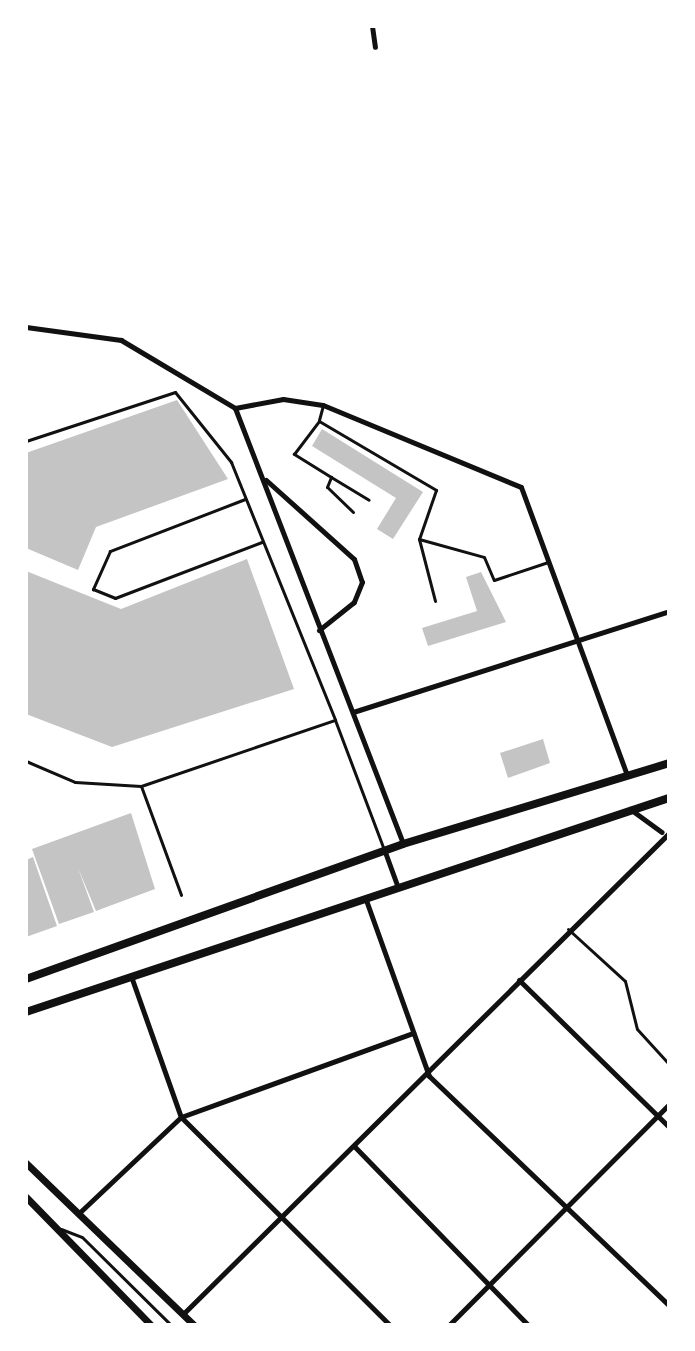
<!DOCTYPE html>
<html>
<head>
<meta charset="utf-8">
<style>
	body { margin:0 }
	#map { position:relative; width:695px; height:1351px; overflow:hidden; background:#fff; font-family:Arial,sans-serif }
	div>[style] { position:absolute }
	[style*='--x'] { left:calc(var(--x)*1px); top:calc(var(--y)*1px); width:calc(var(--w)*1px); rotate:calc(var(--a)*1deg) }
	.building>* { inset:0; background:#c4c4c4 }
	.service>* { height:3px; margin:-1.5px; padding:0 1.5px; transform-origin:1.5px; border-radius:1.5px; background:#111 }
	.minor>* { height:5px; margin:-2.5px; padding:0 2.5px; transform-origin:2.5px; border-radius:2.5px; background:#111 }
	.secondary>* { height:7px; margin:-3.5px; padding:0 3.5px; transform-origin:3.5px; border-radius:3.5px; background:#111 }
	.primary>* { height:8px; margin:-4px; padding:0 4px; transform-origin:4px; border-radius:4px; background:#111 }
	span { translate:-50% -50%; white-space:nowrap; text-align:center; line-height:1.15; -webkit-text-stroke:7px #fff; paint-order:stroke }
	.frame { position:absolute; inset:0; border:28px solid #fff; pointer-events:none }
</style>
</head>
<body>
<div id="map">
	<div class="building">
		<div style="clip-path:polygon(177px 400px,228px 479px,96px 527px,78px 570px,26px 548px,26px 453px)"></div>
		<div style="clip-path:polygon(322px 429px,423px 492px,393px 539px,377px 529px,396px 498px,312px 446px)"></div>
		<div style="clip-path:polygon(247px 559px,294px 689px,112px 747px,26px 714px,26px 571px,121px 609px)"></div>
		<div style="clip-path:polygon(481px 572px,506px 622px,428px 646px,422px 628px,477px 611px,466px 577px)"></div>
		<div style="clip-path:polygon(543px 739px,550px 763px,508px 778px,500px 753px)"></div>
		<div style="clip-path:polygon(131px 813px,155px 889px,96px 911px,78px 868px,94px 912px,59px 924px,32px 849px)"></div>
		<div style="clip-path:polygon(33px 857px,57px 926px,26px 937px,26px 860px)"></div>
	</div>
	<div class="service">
		<div style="--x:319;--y:420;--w:16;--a:-75"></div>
		<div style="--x:26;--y:441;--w:157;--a:-18.2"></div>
		<div style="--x:175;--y:392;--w:90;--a:51.3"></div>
		<div style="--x:231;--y:462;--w:278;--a:68"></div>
		<div style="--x:331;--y:477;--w:44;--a:31.2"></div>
		<div style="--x:245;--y:499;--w:145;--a:158.9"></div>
		<div style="--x:110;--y:551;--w:42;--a:114.1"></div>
		<div style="--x:93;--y:589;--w:24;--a:22"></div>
		<div style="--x:115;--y:598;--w:157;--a:-20.9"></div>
		<div style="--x:353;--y:512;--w:36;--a:-136"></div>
		<div style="--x:327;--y:487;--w:11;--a:-68"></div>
		<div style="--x:331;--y:477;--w:44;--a:-148.1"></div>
		<div style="--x:294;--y:454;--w:41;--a:-52.9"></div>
		<div style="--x:319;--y:421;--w:136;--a:30.5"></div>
		<div style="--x:436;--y:490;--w:52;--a:109.1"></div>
		<div style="--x:419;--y:539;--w:67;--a:15.5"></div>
		<div style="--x:484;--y:557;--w:25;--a:67"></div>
		<div style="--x:494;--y:580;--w:57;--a:-18.4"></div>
		<div style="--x:419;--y:539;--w:64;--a:75.5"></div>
		<div style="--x:26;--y:761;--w:53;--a:23.2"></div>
		<div style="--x:75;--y:782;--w:66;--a:3.5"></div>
		<div style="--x:141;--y:786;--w:205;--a:-18.8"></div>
		<div style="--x:335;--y:720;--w:139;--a:69.3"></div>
		<div style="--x:141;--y:786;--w:116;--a:69.8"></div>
		<div style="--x:568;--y:929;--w:77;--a:42.4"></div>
		<div style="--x:625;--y:981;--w:49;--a:76"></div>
		<div style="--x:637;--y:1029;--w:47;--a:47.6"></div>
		<div style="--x:61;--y:1229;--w:22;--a:21"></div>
		<div style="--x:82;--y:1237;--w:125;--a:44.7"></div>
	</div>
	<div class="minor">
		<div style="--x:372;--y:26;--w:21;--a:82"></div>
		<div style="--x:26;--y:327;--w:96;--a:7.8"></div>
		<div style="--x:121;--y:340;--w:133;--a:30.8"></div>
		<div style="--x:235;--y:408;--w:49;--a:-10.6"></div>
		<div style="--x:283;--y:399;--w:40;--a:8.5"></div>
		<div style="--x:323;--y:405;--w:214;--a:22.5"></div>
		<div style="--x:521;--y:487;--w:305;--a:69.8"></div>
		<div style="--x:235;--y:408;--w:466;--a:68.9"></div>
		<div style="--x:266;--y:480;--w:118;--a:41.9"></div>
		<div style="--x:354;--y:559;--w:24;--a:71"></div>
		<div style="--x:362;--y:582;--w:22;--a:112"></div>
		<div style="--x:354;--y:602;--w:45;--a:141.3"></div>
		<div style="--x:353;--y:712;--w:332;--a:-17.7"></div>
		<div style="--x:630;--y:809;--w:39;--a:36"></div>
		<div style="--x:385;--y:852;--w:37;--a:70"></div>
		<div style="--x:366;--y:900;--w:187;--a:70.3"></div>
		<div style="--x:429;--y:1076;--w:332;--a:43.7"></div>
		<div style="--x:132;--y:979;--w:146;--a:70.5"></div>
		<div style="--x:181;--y:1117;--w:295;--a:44.9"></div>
		<div style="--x:519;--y:980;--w:210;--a:44.4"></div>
		<div style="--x:354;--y:1146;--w:250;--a:45.8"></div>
		<div style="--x:79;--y:1213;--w:140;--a:-43.3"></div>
		<div style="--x:181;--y:1117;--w:247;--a:-19.9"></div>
		<div style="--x:183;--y:1314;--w:684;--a:-44.7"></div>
		<div style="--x:449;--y:1325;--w:312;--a:-45.1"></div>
	</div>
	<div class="secondary">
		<div style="--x:26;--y:1163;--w:233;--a:44"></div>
		<div style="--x:26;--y:1197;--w:179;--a:45.7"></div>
	</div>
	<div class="primary">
		<div style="--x:26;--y:979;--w:400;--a:-19.7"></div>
		<div style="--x:403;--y:844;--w:278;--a:-16.9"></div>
		<div style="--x:26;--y:1012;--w:678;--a:-18.41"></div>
	</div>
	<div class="frame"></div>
</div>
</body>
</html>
